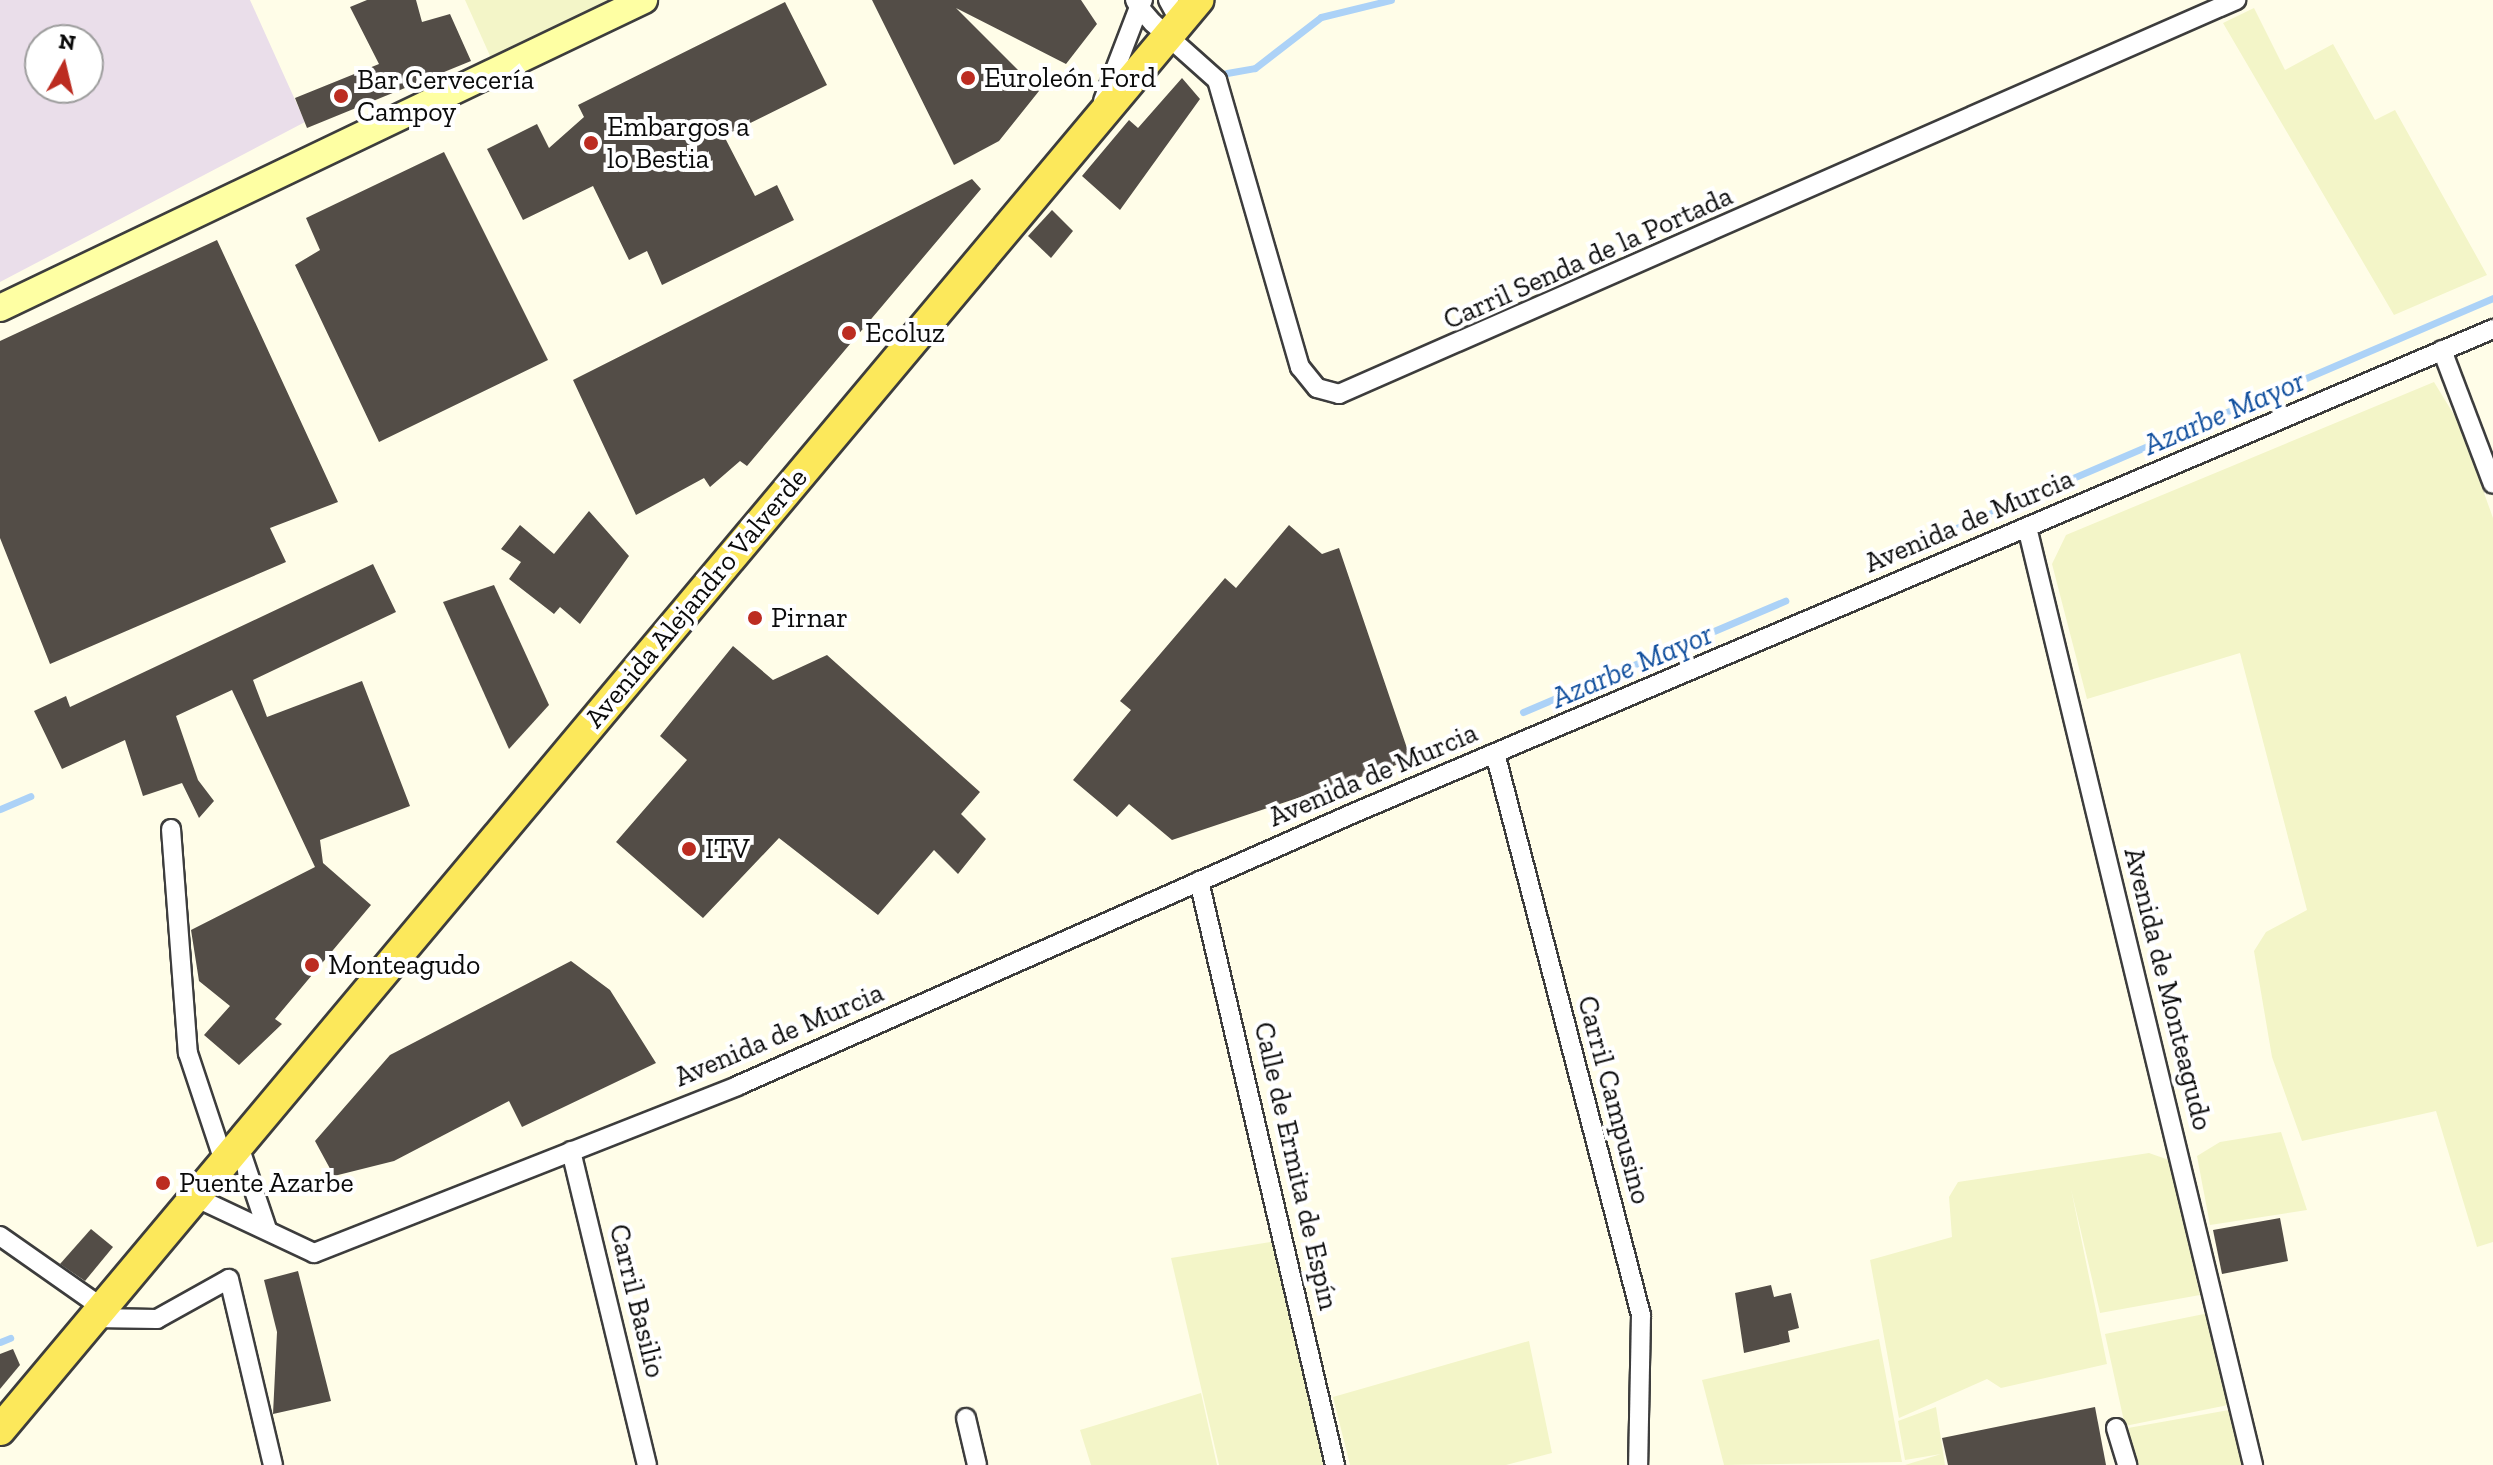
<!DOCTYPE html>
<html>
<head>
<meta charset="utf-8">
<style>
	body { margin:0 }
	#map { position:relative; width:2493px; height:1465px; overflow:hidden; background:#fffde8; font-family:"Zilla Slab",serif }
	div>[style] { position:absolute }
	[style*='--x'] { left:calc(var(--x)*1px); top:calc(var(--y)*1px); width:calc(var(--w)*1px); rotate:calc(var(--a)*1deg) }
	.industrial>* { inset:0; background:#eadeea }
	.farmland>* { inset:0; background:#f3f5c8 }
	.stream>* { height:7px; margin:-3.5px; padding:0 3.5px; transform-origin:3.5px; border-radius:3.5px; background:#acd2f7 }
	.building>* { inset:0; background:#534d47 }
	.roads { filter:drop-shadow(2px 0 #3d3d3d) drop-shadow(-2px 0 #3d3d3d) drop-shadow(0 2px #3d3d3d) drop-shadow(0 -2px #3d3d3d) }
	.street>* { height:18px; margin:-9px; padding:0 9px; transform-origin:9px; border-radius:9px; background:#fff }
	.secondary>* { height:26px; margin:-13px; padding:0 13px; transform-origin:13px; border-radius:13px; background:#feffa3 }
	.primary>* { height:30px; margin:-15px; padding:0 15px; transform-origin:15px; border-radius:15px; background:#fce85b }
	.dots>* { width:22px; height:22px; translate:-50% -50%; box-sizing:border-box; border:4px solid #fff; border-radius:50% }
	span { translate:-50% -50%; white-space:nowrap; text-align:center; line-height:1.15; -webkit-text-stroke:8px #fff; paint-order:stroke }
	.poi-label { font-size:28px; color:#0a0a0a }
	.left { translate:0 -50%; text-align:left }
	.street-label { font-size:28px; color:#0a0a0a }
	.water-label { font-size:30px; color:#12509e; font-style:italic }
	.north { position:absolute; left:24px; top:24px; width:80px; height:80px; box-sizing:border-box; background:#fff; border:2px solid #9d9d9d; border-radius:50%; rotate:8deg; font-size:22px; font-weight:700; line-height:32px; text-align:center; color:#0a0a0a }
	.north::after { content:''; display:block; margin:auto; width:28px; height:36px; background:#bc2c21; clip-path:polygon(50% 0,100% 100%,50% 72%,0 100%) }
</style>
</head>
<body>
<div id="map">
	<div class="industrial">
		<div style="clip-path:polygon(evenodd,0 0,250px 0,305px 122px,0 282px,0 0,40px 40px,88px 40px,88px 88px,40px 88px,40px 40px)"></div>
	</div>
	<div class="farmland">
		<div style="clip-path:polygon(465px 0,616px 0,491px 58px)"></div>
		<div style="clip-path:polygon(2254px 8px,2285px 70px,2333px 44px,2375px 120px,2395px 110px,2487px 275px,2394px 315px,2223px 23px)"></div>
		<div style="clip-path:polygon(2434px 382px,2459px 423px,2493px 518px,2493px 1242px,2477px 1247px,2436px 1111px,2302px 1141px,2272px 1057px,2254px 951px,2266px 932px,2307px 910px,2240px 653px,2087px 699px,2052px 564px,2066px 535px)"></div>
		<div style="clip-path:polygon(2281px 1132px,2307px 1210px,2210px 1225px,2197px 1156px,2220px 1142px)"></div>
		<div style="clip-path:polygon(2149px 1153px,2169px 1160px,2200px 1295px,2100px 1313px,2071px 1189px,2107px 1364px,2001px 1388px,1987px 1379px,1899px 1418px,1870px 1260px,1952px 1237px,1949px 1197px,1958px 1182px)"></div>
		<div style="clip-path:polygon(1276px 1241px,1326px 1465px,1219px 1465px,1171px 1258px)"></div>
		<div style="clip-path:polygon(2209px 1313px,2228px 1405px,2125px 1426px,2105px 1334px)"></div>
		<div style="clip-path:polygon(1879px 1339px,1902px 1462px,1724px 1465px,1702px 1380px)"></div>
		<div style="clip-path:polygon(1529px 1341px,1552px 1453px,1506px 1465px,1350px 1465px,1333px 1397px)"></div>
		<div style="clip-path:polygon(1201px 1393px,1217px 1465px,1091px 1465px,1080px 1430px)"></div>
		<div style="clip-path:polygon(1936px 1407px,1945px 1465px,1905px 1465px,1941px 1454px,1905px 1460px,1898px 1421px)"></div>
		<div style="clip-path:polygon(2229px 1410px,2242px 1465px,2137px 1465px,2128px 1428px)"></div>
	</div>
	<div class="stream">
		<div style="--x:1227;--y:73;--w:28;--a:-10"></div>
		<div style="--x:1255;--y:68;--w:83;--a:-37.7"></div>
		<div style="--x:1321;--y:17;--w:72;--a:-13.7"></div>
		<div style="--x:1954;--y:529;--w:586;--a:-23.2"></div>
		<div style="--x:1523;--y:712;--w:285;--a:-23"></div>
		<div style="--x:0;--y:809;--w:33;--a:-23"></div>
		<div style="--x:0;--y:1342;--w:11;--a:-22"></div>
	</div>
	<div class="building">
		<div style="clip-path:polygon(367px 0,416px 0,422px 22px,450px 14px,471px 61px,307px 128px,295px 98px,379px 64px,350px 7px)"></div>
		<div style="clip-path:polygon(872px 0,1081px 0,1097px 24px,1066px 64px,956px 8px,1039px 91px,999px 141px,954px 165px)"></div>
		<div style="clip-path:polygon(785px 2px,827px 85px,724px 136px,755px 196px,777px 185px,794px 220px,662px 285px,647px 251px,629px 260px,593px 186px,523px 220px,487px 149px,537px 124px,549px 148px,584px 117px,578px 105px)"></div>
		<div style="clip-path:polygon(1182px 78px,1200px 99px,1120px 210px,1082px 176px,1129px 120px,1138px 128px)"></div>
		<div style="clip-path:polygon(444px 152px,548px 360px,379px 442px,295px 265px,320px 250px,306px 218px)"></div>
		<div style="clip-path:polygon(972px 179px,981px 189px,747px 466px,740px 461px,710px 487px,704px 478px,636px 515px,573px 380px)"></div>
		<div style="clip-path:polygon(1052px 210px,1073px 231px,1051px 258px,1028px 236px)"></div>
		<div style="clip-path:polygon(217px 240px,338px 502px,270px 528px,286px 562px,50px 664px,0 538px,0 341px)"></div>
		<div style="clip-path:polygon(589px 511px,629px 556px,580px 624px,560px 607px,554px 614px,509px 579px,521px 562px,501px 549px,520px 525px,554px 554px)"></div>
		<div style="clip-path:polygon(1289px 525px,1322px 554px,1339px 548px,1411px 760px,1172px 840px,1129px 804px,1117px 817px,1073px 780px,1131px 710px,1120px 701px,1225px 578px,1236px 588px)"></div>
		<div style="clip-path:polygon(373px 564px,396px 612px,253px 680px,267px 717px,362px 681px,410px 806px,320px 840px,323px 863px,371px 905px,275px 1019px,282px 1024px,239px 1065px,204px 1035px,230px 1006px,199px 981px,191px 930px,315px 867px,232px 690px,176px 716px,198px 780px,214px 801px,199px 818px,182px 783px,143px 796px,125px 740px,62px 769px,34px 711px,66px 696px,70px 707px)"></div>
		<div style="clip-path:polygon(494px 585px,549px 705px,509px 749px,443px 602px)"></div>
		<div style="clip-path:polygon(733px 646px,773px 680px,827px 655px,980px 792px,961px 814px,986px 839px,958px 874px,934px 850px,878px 915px,779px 838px,703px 918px,616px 842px,687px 760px,660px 736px)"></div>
		<div style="clip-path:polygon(571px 961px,610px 990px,656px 1063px,522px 1127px,509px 1101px,394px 1161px,334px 1176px,315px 1141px,390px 1055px)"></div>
		<div style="clip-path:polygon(2280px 1218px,2288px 1261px,2222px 1274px,2213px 1230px)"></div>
		<div style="clip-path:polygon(91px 1229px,113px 1247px,85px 1281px,60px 1264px)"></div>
		<div style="clip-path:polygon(298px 1271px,331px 1401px,273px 1414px,277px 1332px,264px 1280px)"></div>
		<div style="clip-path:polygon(1771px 1285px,1774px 1297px,1791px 1293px,1799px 1328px,1788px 1331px,1790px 1342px,1744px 1353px,1735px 1293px)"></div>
		<div style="clip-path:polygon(13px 1349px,20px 1365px,0 1389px,0 1354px)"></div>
		<div style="clip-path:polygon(2095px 1407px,2106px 1465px,1948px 1465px,1942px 1438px)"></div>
	</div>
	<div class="roads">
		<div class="street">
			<div style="--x:1143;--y:0;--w:8;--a:120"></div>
			<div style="--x:1139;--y:7;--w:21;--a:49"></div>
			<div style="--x:1153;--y:23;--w:86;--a:41.7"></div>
			<div style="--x:1217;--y:80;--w:299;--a:73.9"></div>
			<div style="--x:1300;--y:367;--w:27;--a:51"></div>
			<div style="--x:1317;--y:388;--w:23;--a:15"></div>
			<div style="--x:1339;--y:394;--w:980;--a:-23.71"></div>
			<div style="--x:1168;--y:0;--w:25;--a:61"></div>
			<div style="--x:1103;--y:101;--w:101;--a:-69"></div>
			<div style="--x:1139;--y:7;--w:8;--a:-120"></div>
			<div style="--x:2442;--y:350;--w:143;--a:69.2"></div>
			<div style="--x:2027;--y:527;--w:965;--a:76.45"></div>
			<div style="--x:1495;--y:753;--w:581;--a:75.44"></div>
			<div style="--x:1641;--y:1315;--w:150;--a:91.1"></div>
			<div style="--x:171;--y:829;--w:225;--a:85.7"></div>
			<div style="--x:188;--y:1053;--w:117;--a:71.6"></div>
			<div style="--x:1199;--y:881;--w:600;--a:76.89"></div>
			<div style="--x:239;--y:1146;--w:88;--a:71.4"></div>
			<div style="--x:571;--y:1151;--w:323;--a:76.4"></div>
			<div style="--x:197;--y:1198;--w:129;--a:25.2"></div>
			<div style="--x:314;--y:1253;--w:455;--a:-21.5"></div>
			<div style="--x:737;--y:1086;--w:675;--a:-23.87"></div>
			<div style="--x:1354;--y:813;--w:1238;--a:-23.02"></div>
			<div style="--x:0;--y:1236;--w:126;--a:35"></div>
			<div style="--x:94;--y:1318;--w:63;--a:0.9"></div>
			<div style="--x:157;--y:1319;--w:82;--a:-29.1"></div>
			<div style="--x:229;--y:1279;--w:191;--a:76.7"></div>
			<div style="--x:966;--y:1418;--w:48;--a:76.8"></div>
			<div style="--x:2116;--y:1428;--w:39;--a:73"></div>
		</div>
		<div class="secondary">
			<div style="--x:0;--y:308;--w:714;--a:-25.56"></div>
		</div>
		<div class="primary">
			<div style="--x:0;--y:1430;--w:1866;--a:-50.04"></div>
		</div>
	</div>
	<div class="dots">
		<div style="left:968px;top:78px;background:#bc2c21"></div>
		<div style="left:341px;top:96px;background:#bc2c21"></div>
		<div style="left:591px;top:143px;background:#bc2c21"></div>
		<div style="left:849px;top:333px;background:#bc2c21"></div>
		<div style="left:755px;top:618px;background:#bc2c21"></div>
		<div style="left:689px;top:849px;background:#bc2c21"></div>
		<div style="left:312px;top:965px;background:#bc2c21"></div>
		<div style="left:163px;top:1183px;background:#bc2c21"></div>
	</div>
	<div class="poi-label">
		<span class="left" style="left:984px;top:78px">Euroleón Ford</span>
		<span class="left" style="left:357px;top:96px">Bar Cervecería<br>Campoy</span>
		<span class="left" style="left:607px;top:143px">Embargos a<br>lo Bestia</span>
		<span class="left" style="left:865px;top:333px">Ecoluz</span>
		<span class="left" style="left:771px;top:618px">Pirnar</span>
		<span class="left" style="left:705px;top:849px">ITV</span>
		<span class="left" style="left:328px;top:965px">Monteagudo</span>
		<span class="left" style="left:179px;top:1183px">Puente Azarbe</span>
	</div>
	<div class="street-label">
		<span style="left:1588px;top:258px;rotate:-24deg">Carril Senda de la Portada</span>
		<span style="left:1969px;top:521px;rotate:-23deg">Avenida de Murcia</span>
		<span style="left:696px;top:598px;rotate:-50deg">Avenida Alejandro Valverde</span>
		<span style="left:1373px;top:775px;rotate:-23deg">Avenida de Murcia</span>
		<span style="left:2168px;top:989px;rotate:76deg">Avenida de Monteagudo</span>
		<span style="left:779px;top:1035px;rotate:-23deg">Avenida de Murcia</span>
		<span style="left:1614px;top:1100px;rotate:75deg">Carril Campusino</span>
		<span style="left:1296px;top:1166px;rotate:77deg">Calle de Ermita de Espín</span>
		<span style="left:637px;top:1301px;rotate:76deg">Carril Basilio</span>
	</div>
	<div class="water-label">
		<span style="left:2224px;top:413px;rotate:-23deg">Azarbe Mayor</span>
		<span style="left:1632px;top:666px;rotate:-23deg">Azarbe Mayor</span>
	</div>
	<div class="north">N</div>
</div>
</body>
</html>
